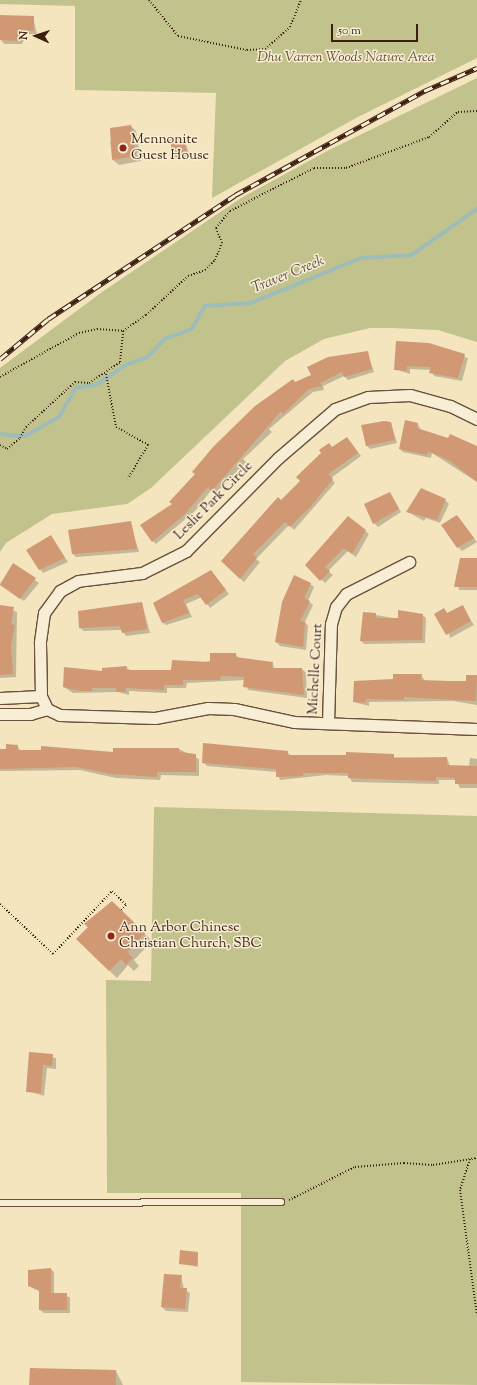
<!DOCTYPE html>
<html>
<head>
<meta charset="utf-8">
<style>
	body { margin:0 }
	#map { position:relative; width:477px; height:1385px; overflow:hidden; background:#f4e5bf; font-family:"Sorts Mill Goudy",serif }
	div>[style] { position:absolute }
	[style*='--x'] { left:calc(var(--x)*1px); top:calc(var(--y)*1px); width:calc(var(--w)*1px); rotate:calc(var(--a)*1deg) }
	.green>* { inset:0; background:#c2c28d }
	.shadow>* { inset:0; background:#0003 }
	.stream>* { height:3.5px; margin:-1.75px; padding:0 1.75px; transform-origin:1.75px; border-radius:1.75px; background:#9ebdb9 }
	.building>* { inset:0; background:#d19874 }
	.path>* { height:2px; margin-top:-1px; transform-origin:0; background:repeating-linear-gradient(90deg,#3c1e10 0 1px,transparent 0 3px) }
	.roads { filter:drop-shadow(1px 0 #6a503c) drop-shadow(-1px 0 #6a503c) drop-shadow(0 1px #6a503c) drop-shadow(0 -1px #6a503c) }
	.service>* { height:5.5px; margin:-2.75px; padding:0 2.75px; transform-origin:2.75px; border-radius:2.75px; background:#f8eed5 }
	.minor>* { height:11px; margin:-5.5px; padding:0 5.5px; transform-origin:5.5px; border-radius:5.5px; background:#f8eed5 }
	.rail>* { height:4.5px; margin-top:-2.25px; transform-origin:0; background:repeating-linear-gradient(90deg,#f8eed5 0 9px,#3c1e10 0 18px); box-sizing:border-box; border-block:1px solid #3c1e10 }
	.dots>* { width:11px; height:11px; translate:-50% -50%; box-sizing:border-box; border:2px solid #f8eed5; border-radius:50% }
	span { translate:-50% -50%; white-space:nowrap; text-align:center; line-height:1.15; -webkit-text-stroke:3px #f8eed5; paint-order:stroke }
	.park-label { font-size:14px; color:#644f36; font-style:italic }
	.poi-label { font-size:14px; color:#3c1e10 }
	.left { translate:0 -50%; text-align:left }
	.street-label { font-size:14px; color:#3c1e10 }
	.water-label { font-size:15px; color:#594e43; font-style:italic }
	.north { position:absolute; left:16px; top:16px; width:40px; height:40px; -webkit-text-stroke:3px #f8eed5; paint-order:stroke; rotate:273deg; font-size:11px; font-weight:700; line-height:16px; text-align:center; color:#3c1e10 }
	.north::after { content:''; display:block; margin:auto; width:14px; height:18px; background:#3c1e10; clip-path:polygon(50% 0,100% 100%,50% 72%,0 100%) }
	.scale { position:absolute; left:331px; top:24px; width:87px; height:18px; box-sizing:border-box; border:2px solid #3c1e10; border-top:0; padding-left:5px; font-size:12px; line-height:14px; white-space:nowrap; color:#3c1e10; -webkit-text-stroke:3px #f8eed5; paint-order:stroke }
</style>
</head>
<body>
<div id="map">
	<div class="green">
		<div style="clip-path:polygon(0 0,477px 0,477px 58px,356px 118px,212px 198px,216px 93px,75px 90px,75px 6px,0 4px)"></div>
		<div style="clip-path:polygon(477px 78px,477px 342px,438px 330px,391px 328px,370px 328px,324px 339px,285px 361px,151px 488px,127px 504px,52px 514px,6px 543px,0 552px,0 368px,102px 292px,241px 198px,329px 150px)"></div>
		<div style="clip-path:polygon(154px 807px,477px 816px,477px 1385px,241px 1382px,241px 1193px,107px 1193px,106px 980px,151px 981px)"></div>
	</div>
	<div class="shadow">
		<div style="clip-path:polygon(1px 16px,33px 17px,37px 34px,27px 34px,22px 44px,4px 44px,1px 40px)"></div>
		<div style="clip-path:polygon(131px 126px,136px 131px,141px 161px,119px 165px,113px 160px,110px 142px)"></div>
		<div style="clip-path:polygon(184px 138px,190px 157px,177px 159px,174px 156px)"></div>
		<div style="clip-path:polygon(429px 344px,468px 358px,462px 381px,434px 376px,431px 370px,410px 369px,410px 374px,395px 369px)"></div>
		<div style="clip-path:polygon(367px 352px,374px 372px,348px 380px,344px 376px,323px 386px,324px 390px,313px 392px,269px 429px,272px 432px,243px 459px,246px 462px,216px 493px,212px 489px,195px 511px,156px 544px,153px 541px,173px 505px,295px 383px)"></div>
		<div style="clip-path:polygon(391px 423px,397px 443px,370px 449px,366px 445px)"></div>
		<div style="clip-path:polygon(418px 424px,421px 430px,477px 449px,477px 482px,432px 453px,431px 458px,403px 452px,400px 449px)"></div>
		<div style="clip-path:polygon(350px 441px,361px 456px,331px 478px,335px 483px,294px 530px,289px 525px,256px 559px,260px 562px,244px 582px,222px 561px,301px 481px,322px 453px)"></div>
		<div style="clip-path:polygon(390px 493px,401px 512px,378px 527px,374px 523px)"></div>
		<div style="clip-path:polygon(445px 500px,449px 504px,440px 523px,426px 518px,424px 521px,408px 512px)"></div>
		<div style="clip-path:polygon(348px 517px,369px 534px,356px 557px,348px 551px,328px 571px,333px 575px,325px 583px,306px 565px)"></div>
		<div style="clip-path:polygon(460px 520px,477px 542px,462px 551px,458px 547px)"></div>
		<div style="clip-path:polygon(130px 522px,139px 552px,76px 557px,73px 554px)"></div>
		<div style="clip-path:polygon(51px 536px,68px 562px,43px 573px,40px 569px)"></div>
		<div style="clip-path:polygon(477px 559px,477px 590px,459px 590px,456px 575px)"></div>
		<div style="clip-path:polygon(13px 564px,39px 583px,24px 601px,0 584px)"></div>
		<div style="clip-path:polygon(211px 571px,229px 594px,210px 608px,202px 597px,186px 604px,192px 617px,166px 625px,162px 622px,191px 585px)"></div>
		<div style="clip-path:polygon(310px 584px,314px 587px,308px 601px,313px 605px,305px 622px,308px 626px,306px 650px,280px 646px,276px 642px)"></div>
		<div style="clip-path:polygon(142px 603px,150px 633px,126px 636px,122px 630px,84px 631px,80px 628px,79px 612px)"></div>
		<div style="clip-path:polygon(0 606px,17px 612px,16px 677px,0 678px)"></div>
		<div style="clip-path:polygon(462px 607px,474px 625px,450px 638px,444px 610px,448px 614px)"></div>
		<div style="clip-path:polygon(364px 613px,399px 619px,422px 615px,426px 618px,425px 643px,364px 644px,361px 641px)"></div>
		<div style="clip-path:polygon(235px 654px,239px 658px,272px 663px,275px 669px,302px 669px,306px 673px,307px 698px,248px 690px,245px 680px,187px 683px,186px 688px,167px 688px,167px 693px,129px 691px,129px 695px,118px 692px,73px 693px,64px 687px,126px 667px,130px 670px,172px 671px)"></div>
		<div style="clip-path:polygon(421px 675px,425px 681px,467px 682px,467px 676px,477px 676px,477px 705px,453px 701px,369px 702px,369px 706px,354px 702px,394px 680px)"></div>
		<div style="clip-path:polygon(17px 746px,21px 751px,114px 753px,179px 749px,199px 759px,199px 776px,161px 775px,160px 780px,116px 778px,80px 770px,0 771px,0 750px)"></div>
		<div style="clip-path:polygon(287px 752px,291px 756px,447px 758px,450px 766px,469px 767px,470px 758px,477px 759px,477px 788px,460px 788px,456px 780px,439px 780px,439px 784px,352px 782px,349px 776px,326px 775px,280px 780px,277px 772px,207px 766px,204px 763px)"></div>
		<div style="clip-path:polygon(112px 902px,152px 941px,134px 960px,139px 966px,134px 971px,128px 965px,117px 978px,77px 939px)"></div>
		<div style="clip-path:polygon(30px 1053px,56px 1058px,56px 1069px,47px 1068px,44px 1096px,27px 1091px)"></div>
		<div style="clip-path:polygon(198px 1253px,198px 1267px,180px 1263px)"></div>
		<div style="clip-path:polygon(51px 1269px,54px 1272px,54px 1294px,70px 1297px,70px 1313px,44px 1313px,40px 1310px,40px 1292px,29px 1286px)"></div>
		<div style="clip-path:polygon(181px 1276px,184px 1289px,190px 1293px,188px 1312px,166px 1311px,162px 1307px)"></div>
		<div style="clip-path:polygon(116px 1371px,123px 1385px,30px 1385px)"></div>
	</div>
	<div class="stream">
		<div style="--x:0;--y:434;--w:25;--a:5"></div>
		<div style="--x:25;--y:436;--w:39;--a:-29"></div>
		<div style="--x:59;--y:417;--w:34;--a:-60"></div>
		<div style="--x:76;--y:388;--w:22;--a:-10"></div>
		<div style="--x:98;--y:384;--w:34;--a:-34"></div>
		<div style="--x:126;--y:365;--w:23;--a:-20"></div>
		<div style="--x:148;--y:357;--w:25;--a:-47"></div>
		<div style="--x:165;--y:339;--w:29;--a:-20"></div>
		<div style="--x:192;--y:329;--w:26;--a:-61"></div>
		<div style="--x:205;--y:306;--w:46;--a:-3.7"></div>
		<div style="--x:251;--y:303;--w:119;--a:-22.2"></div>
		<div style="--x:361;--y:258;--w:51;--a:-3.4"></div>
		<div style="--x:412;--y:255;--w:80;--a:-35.3"></div>
	</div>
	<div class="building">
		<div style="clip-path:polygon(0 15px,34px 16px,34px 31px,24px 30px,19px 41px,0 40px)"></div>
		<div style="clip-path:polygon(131px 125px,136px 156px,112px 160px,110px 128px)"></div>
		<div style="clip-path:polygon(184px 137px,187px 154px,173px 156px,170px 140px)"></div>
		<div style="clip-path:polygon(396px 341px,429px 343px,465px 354px,458px 378px,429px 373px,431px 367px,407px 366px,407px 371px,394px 370px)"></div>
		<div style="clip-path:polygon(368px 351px,372px 369px,344px 377px,342px 372px,320px 383px,322px 386px,309px 389px,283px 414px,281px 411px,212px 491px,208px 487px,185px 514px,152px 542px,140px 525px,172px 504px,169px 502px,195px 474px,192px 472px,213px 447px,255px 406px,293px 379px,295px 382px,311px 375px,307px 367px,328px 357px)"></div>
		<div style="clip-path:polygon(405px 420px,418px 423px,417px 428px,448px 438px,450px 434px,477px 446px,477px 482px,450px 461px,428px 451px,427px 455px,399px 449px)"></div>
		<div style="clip-path:polygon(384px 421px,391px 422px,395px 440px,366px 446px,361px 425px)"></div>
		<div style="clip-path:polygon(347px 437px,358px 453px,328px 474px,333px 479px,311px 506px,290px 527px,285px 522px,253px 554px,257px 558px,240px 579px,221px 561px,278px 497px,281px 500px,300px 481px,296px 477px,321px 453px,319px 450px,329px 443px,332px 447px)"></div>
		<div style="clip-path:polygon(421px 488px,446px 499px,437px 520px,406px 512px)"></div>
		<div style="clip-path:polygon(390px 492px,399px 509px,373px 524px,364px 504px)"></div>
		<div style="clip-path:polygon(457px 515px,474px 538px,457px 548px,441px 525px)"></div>
		<div style="clip-path:polygon(348px 516px,366px 530px,352px 554px,344px 548px,325px 567px,330px 571px,320px 581px,305px 565px)"></div>
		<div style="clip-path:polygon(131px 521px,137px 549px,72px 554px,68px 530px)"></div>
		<div style="clip-path:polygon(51px 535px,65px 558px,39px 570px,26px 550px)"></div>
		<div style="clip-path:polygon(460px 558px,477px 558px,477px 587px,454px 587px)"></div>
		<div style="clip-path:polygon(13px 563px,36px 578px,20px 599px,0 585px)"></div>
		<div style="clip-path:polygon(211px 570px,226px 590px,206px 605px,198px 594px,183px 600px,189px 613px,162px 623px,153px 603px)"></div>
		<div style="clip-path:polygon(294px 575px,311px 583px,304px 598px,310px 601px,300px 621px,305px 622px,303px 647px,275px 642px,282px 602px)"></div>
		<div style="clip-path:polygon(142px 602px,147px 629px,122px 633px,120px 626px,79px 628px,78px 611px)"></div>
		<div style="clip-path:polygon(0 605px,14px 607px,11px 624px,15px 625px,11px 645px,13px 674px,0 675px)"></div>
		<div style="clip-path:polygon(463px 605px,471px 621px,446px 635px,434px 614px,444px 608px,447px 613px)"></div>
		<div style="clip-path:polygon(398px 610px,423px 614px,422px 640px,360px 641px,363px 612px,376px 613px,376px 618px,398px 618px)"></div>
		<div style="clip-path:polygon(210px 653px,236px 653px,236px 657px,273px 662px,272px 668px,302px 668px,304px 695px,243px 687px,244px 677px,221px 676px,220px 680px,183px 680px,183px 685px,164px 685px,164px 690px,126px 688px,126px 692px,116px 692px,116px 688px,92px 688px,92px 691px,80px 691px,63px 687px,64px 667px,102px 671px,102px 668px,127px 666px,126px 670px,171px 670px,172px 660px,210px 662px)"></div>
		<div style="clip-path:polygon(393px 674px,422px 674px,421px 680px,450px 681px,466px 681px,466px 675px,477px 675px,476px 701px,404px 697px,404px 700px,366px 699px,365px 703px,353px 702px,354px 681px,393px 679px)"></div>
		<div style="clip-path:polygon(203px 743px,288px 751px,288px 755px,346px 755px,346px 752px,394px 754px,394px 758px,447px 757px,447px 765px,477px 766px,477px 784px,455px 784px,455px 778px,436px 777px,436px 781px,348px 778px,348px 773px,303px 773px,303px 776px,276px 777px,276px 769px,202px 763px)"></div>
		<div style="clip-path:polygon(6px 744px,18px 745px,18px 750px,41px 750px,41px 746px,113px 752px,113px 748px,179px 748px,179px 752px,196px 754px,196px 772px,157px 772px,157px 777px,112px 774px,76px 767px,0 769px,0 749px,6px 749px)"></div>
		<div style="clip-path:polygon(112px 901px,145px 933px,127px 952px,133px 958px,126px 965px,121px 959px,109px 971px,76px 939px,88px 927px,84px 924px)"></div>
		<div style="clip-path:polygon(29px 1052px,53px 1054px,52px 1066px,43px 1065px,41px 1093px,26px 1092px)"></div>
		<div style="clip-path:polygon(180px 1250px,198px 1252px,197px 1266px,179px 1264px)"></div>
		<div style="clip-path:polygon(51px 1268px,51px 1293px,67px 1293px,67px 1310px,39px 1310px,39px 1290px,28px 1286px,28px 1270px)"></div>
		<div style="clip-path:polygon(164px 1274px,182px 1275px,180px 1288px,187px 1288px,185px 1309px,161px 1307px)"></div>
		<div style="clip-path:polygon(30px 1368px,116px 1370px,116px 1385px,29px 1385px)"></div>
	</div>
	<div class="path">
		<div style="--x:149;--y:0;--w:46;--a:51.1"></div>
		<div style="--x:178;--y:36;--w:70;--a:11.5"></div>
		<div style="--x:247;--y:50;--w:18;--a:-3"></div>
		<div style="--x:265;--y:49;--w:33;--a:-41"></div>
		<div style="--x:290;--y:27;--w:29;--a:-68"></div>
		<div style="--x:106;--y:374;--w:54;--a:79.3"></div>
		<div style="--x:116;--y:427;--w:37;--a:29"></div>
		<div style="--x:148;--y:445;--w:39;--a:121"></div>
		<div style="--x:0;--y:377;--w:90;--a:-29.1"></div>
		<div style="--x:79;--y:333;--w:18;--a:-13"></div>
		<div style="--x:97;--y:329;--w:26;--a:4"></div>
		<div style="--x:123;--y:331;--w:28;--a:-35"></div>
		<div style="--x:146;--y:315;--w:57;--a:-42.9"></div>
		<div style="--x:188;--y:276;--w:18;--a:-19"></div>
		<div style="--x:205;--y:270;--w:14;--a:-45"></div>
		<div style="--x:215;--y:260;--w:18;--a:-68"></div>
		<div style="--x:222;--y:243;--w:16;--a:-112"></div>
		<div style="--x:216;--y:228;--w:22;--a:-51"></div>
		<div style="--x:230;--y:211;--w:94;--a:-27.1"></div>
		<div style="--x:314;--y:168;--w:32;--a:0"></div>
		<div style="--x:346;--y:168;--w:89;--a:-20.5"></div>
		<div style="--x:429;--y:137;--w:38;--a:-41"></div>
		<div style="--x:458;--y:112;--w:19;--a:-3"></div>
		<div style="--x:0;--y:445;--w:8;--a:30"></div>
		<div style="--x:7;--y:449;--w:17;--a:-40"></div>
		<div style="--x:20;--y:438;--w:13;--a:-61"></div>
		<div style="--x:26;--y:427;--w:67;--a:-42.6"></div>
		<div style="--x:75;--y:382;--w:14;--a:4"></div>
		<div style="--x:89;--y:383;--w:37;--a:-34"></div>
		<div style="--x:120;--y:362;--w:31;--a:-84"></div>
		<div style="--x:0;--y:904;--w:73;--a:43.3"></div>
		<div style="--x:53;--y:954;--w:86;--a:-46.9"></div>
		<div style="--x:112;--y:891;--w:20;--a:45"></div>
		<div style="--x:126;--y:905;--w:7;--a:135"></div>
		<div style="--x:470;--y:1159;--w:33;--a:108"></div>
		<div style="--x:460;--y:1190;--w:126;--a:82.3"></div>
		<div style="--x:289;--y:1200;--w:74;--a:-26.6"></div>
		<div style="--x:355;--y:1167;--w:49;--a:-4.7"></div>
		<div style="--x:404;--y:1163;--w:29;--a:4"></div>
		<div style="--x:433;--y:1165;--w:45;--a:-9"></div>
	</div>
	<div class="roads">
		<div class="service">
			<div style="--x:0;--y:1203;--w:281;--a:-0.2"></div>
		</div>
		<div class="minor">
			<div style="--x:477;--y:419;--w:30;--a:-154"></div>
			<div style="--x:450;--y:406;--w:41;--a:-164.6"></div>
			<div style="--x:410;--y:395;--w:42;--a:177.3"></div>
			<div style="--x:368;--y:397;--w:35;--a:160"></div>
			<div style="--x:335;--y:409;--w:75;--a:139.3"></div>
			<div style="--x:278;--y:458;--w:131;--a:134.7"></div>
			<div style="--x:186;--y:551;--w:49;--a:153.4"></div>
			<div style="--x:142;--y:573;--w:64;--a:172.9"></div>
			<div style="--x:78;--y:581;--w:21;--a:151"></div>
			<div style="--x:60;--y:591;--w:27;--a:126"></div>
			<div style="--x:44;--y:613;--w:30;--a:98"></div>
			<div style="--x:40;--y:643;--w:53;--a:88.9"></div>
			<div style="--x:41;--y:696;--w:14;--a:65"></div>
			<div style="--x:47;--y:709;--w:14;--a:25"></div>
			<div style="--x:60;--y:715;--w:95;--a:1.8"></div>
			<div style="--x:155;--y:718;--w:54;--a:-10.7"></div>
			<div style="--x:208;--y:708;--w:26;--a:2"></div>
			<div style="--x:234;--y:709;--w:61;--a:12.2"></div>
			<div style="--x:294;--y:722;--w:183;--a:2.2"></div>
			<div style="--x:0;--y:698;--w:41;--a:-2.8"></div>
			<div style="--x:0;--y:714;--w:30;--a:0"></div>
			<div style="--x:30;--y:714;--w:18;--a:-16"></div>
			<div style="--x:328;--y:723;--w:99;--a:-88.3"></div>
			<div style="--x:331;--y:624;--w:18;--a:-74"></div>
			<div style="--x:336;--y:607;--w:16;--a:-52"></div>
			<div style="--x:346;--y:594;--w:71;--a:-26.9"></div>
		</div>
	</div>
	<div class="rail">
		<div style="--x:0;--y:359;--w:62;--a:-39.8"></div>
		<div style="--x:48;--y:319;--w:224;--a:-33.5"></div>
		<div style="--x:235;--y:195;--w:216;--a:-28.8"></div>
		<div style="--x:424;--y:91;--w:58;--a:-23.5"></div>
	</div>
	<div class="dots">
		<div style="left:123px;top:148px;background:#8f2418"></div>
		<div style="left:111px;top:936px;background:#8f2418"></div>
	</div>
	<div class="park-label">
		<span style="left:346px;top:58px">Dhu Varren Woods Nature Area</span>
	</div>
	<div class="poi-label">
		<span class="left" style="left:131px;top:148px">Mennonite<br>Guest House</span>
		<span class="left" style="left:119px;top:936px">Ann Arbor Chinese<br>Christian Church, SBC</span>
	</div>
	<div class="street-label">
		<span style="left:214px;top:501px;rotate:-45deg">Leslie Park Circle</span>
		<span style="left:316px;top:669px;rotate:-87deg">Michelle Court</span>
	</div>
	<div class="water-label">
		<span style="left:288px;top:275px;rotate:-22deg">Traver Creek</span>
	</div>
	<div class="north">N</div>
	<div class="scale">50 m</div>
</div>
</body>
</html>
